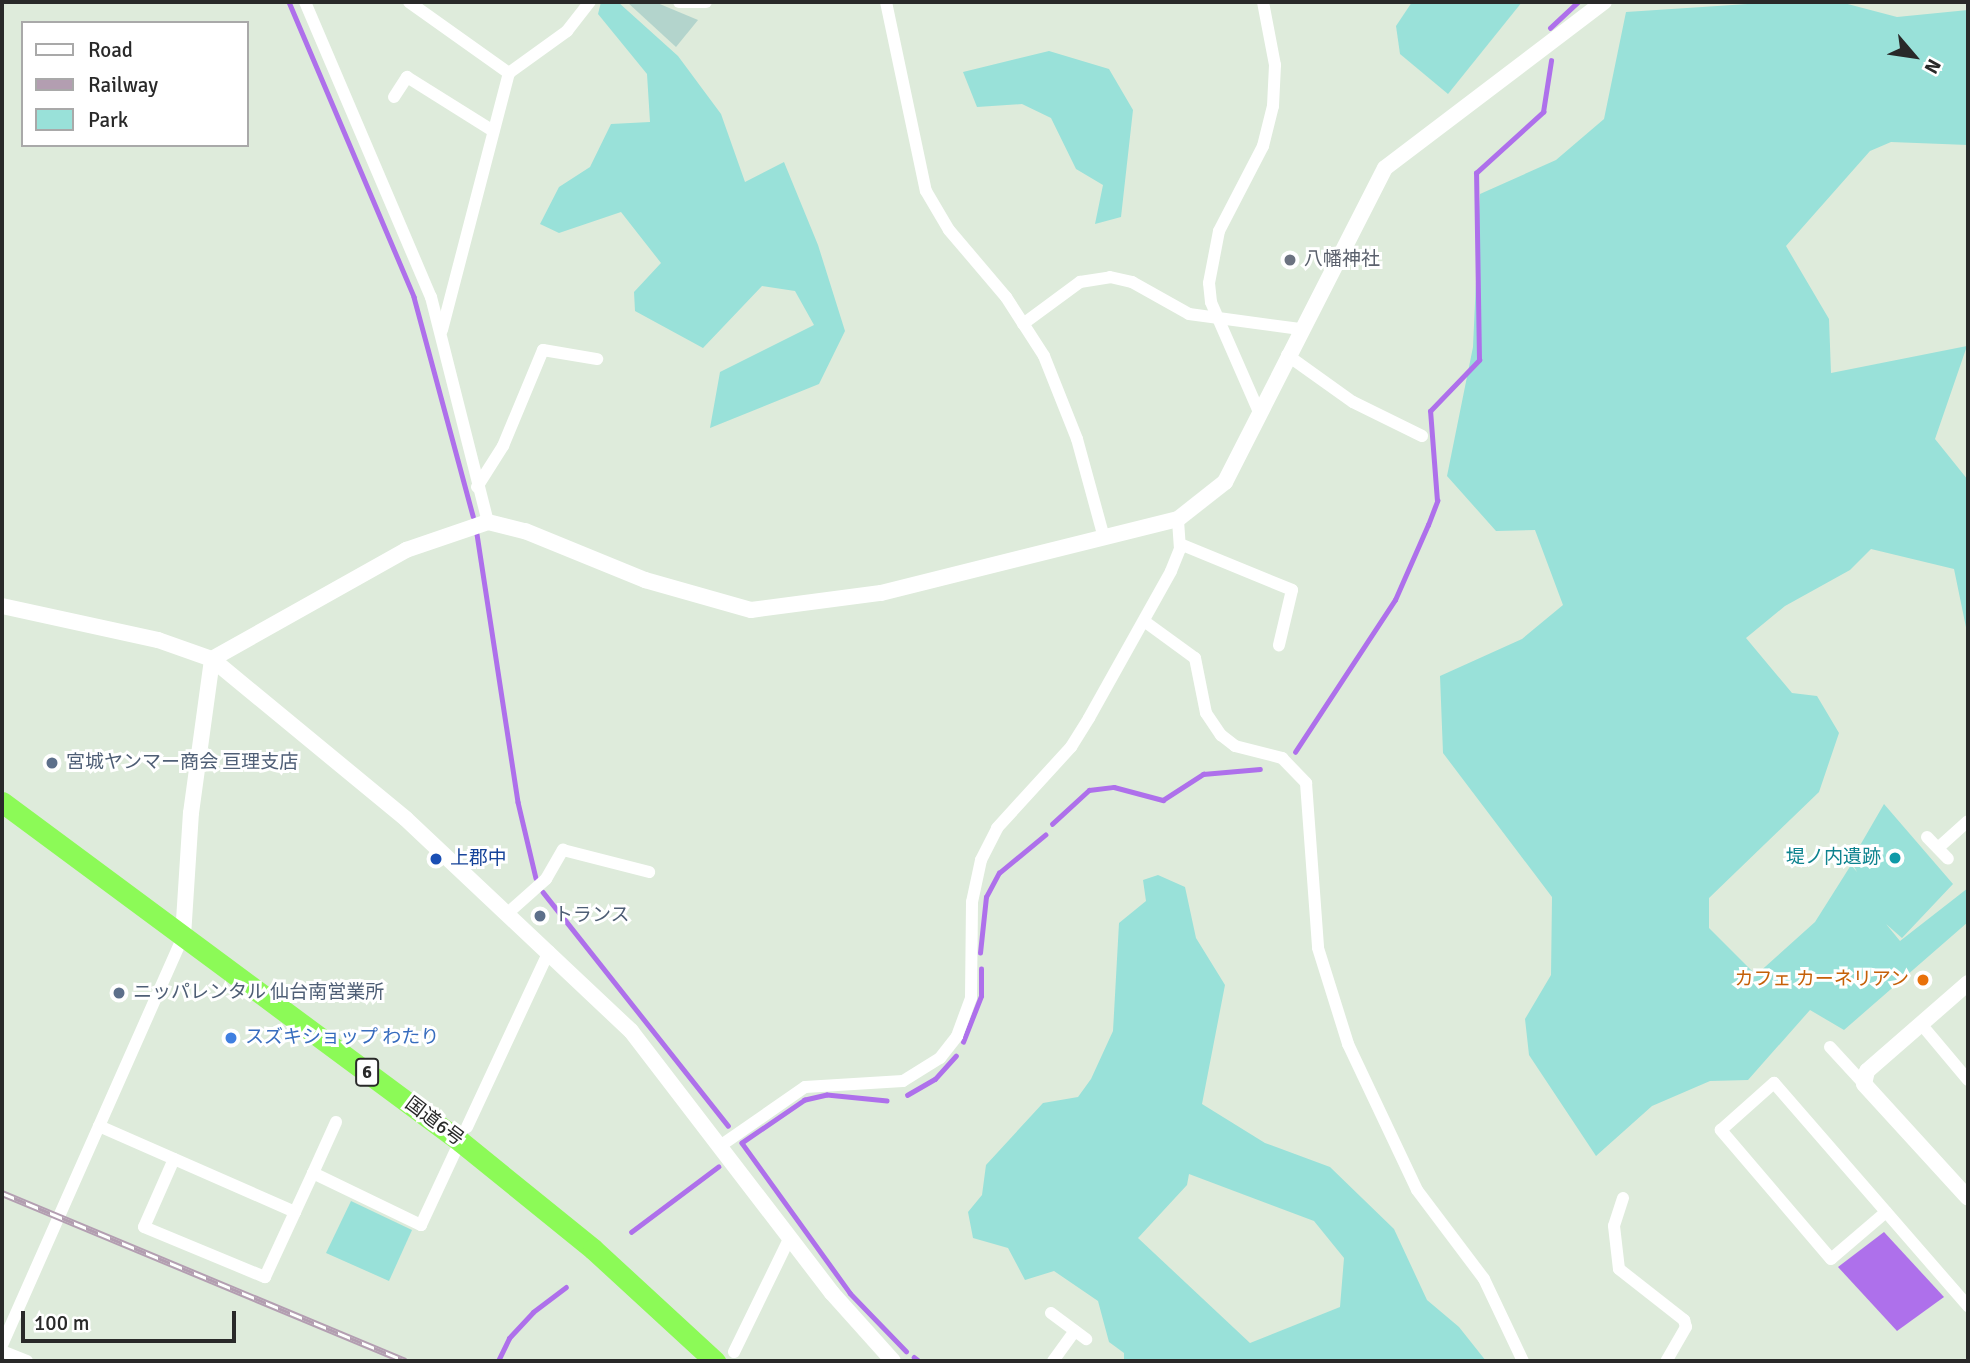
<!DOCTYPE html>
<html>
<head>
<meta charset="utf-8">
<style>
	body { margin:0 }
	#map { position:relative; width:1970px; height:1363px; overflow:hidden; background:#deebdb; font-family:Signika,"Noto Sans JP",sans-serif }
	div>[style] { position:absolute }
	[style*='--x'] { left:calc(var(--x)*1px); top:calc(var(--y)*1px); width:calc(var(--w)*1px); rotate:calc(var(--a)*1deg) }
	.green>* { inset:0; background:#99e1d9 }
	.cemetery>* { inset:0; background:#b3d4cc }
	.water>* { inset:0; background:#ae70eb }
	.stream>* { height:4.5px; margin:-2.25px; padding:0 2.25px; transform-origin:2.25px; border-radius:2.25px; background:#ae70eb }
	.street>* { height:12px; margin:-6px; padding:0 6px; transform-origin:6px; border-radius:6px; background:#fff }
	.secondary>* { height:16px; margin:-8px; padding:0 8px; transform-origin:8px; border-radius:8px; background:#fff }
	.highway>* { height:21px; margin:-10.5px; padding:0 10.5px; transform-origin:10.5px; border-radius:10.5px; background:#8cfa57 }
	.rail>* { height:7px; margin-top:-3.5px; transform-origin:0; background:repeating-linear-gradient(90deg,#fff 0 13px,#b39eb1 0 26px); box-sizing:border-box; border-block:2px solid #b39eb1 }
	.dots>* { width:19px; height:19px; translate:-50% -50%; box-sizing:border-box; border:4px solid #fff; border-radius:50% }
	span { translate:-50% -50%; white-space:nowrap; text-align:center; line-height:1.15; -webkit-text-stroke:6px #fff; paint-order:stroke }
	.shield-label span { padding:2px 5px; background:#fff; border:2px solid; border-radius:5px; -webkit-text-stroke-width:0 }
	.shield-label { font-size:18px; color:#292929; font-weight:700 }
	.worship-label { font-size:19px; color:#5b616d }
	.left { translate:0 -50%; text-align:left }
	.service-label { font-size:19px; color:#4e5e75 }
	.culture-label { font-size:19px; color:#0d838f }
	.right { translate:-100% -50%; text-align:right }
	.transit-label { font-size:19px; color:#164399 }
	.food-label { font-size:19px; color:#c56008 }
	.shop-label { font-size:19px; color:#366cbe }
	.street-label { font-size:19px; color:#292929 }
	.frame { position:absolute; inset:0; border:4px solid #292929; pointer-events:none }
	.legend { position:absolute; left:21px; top:21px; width:228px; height:126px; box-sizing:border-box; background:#fff; border:2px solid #a9a9a9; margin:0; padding:9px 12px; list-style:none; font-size:21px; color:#292929 }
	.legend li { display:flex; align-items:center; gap:14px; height:35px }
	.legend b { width:35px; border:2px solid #a9a9a9 }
	.north { position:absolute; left:1879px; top:21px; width:70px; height:70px; -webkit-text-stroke:5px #fff; paint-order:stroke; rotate:119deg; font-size:19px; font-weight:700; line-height:28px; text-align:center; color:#292929 }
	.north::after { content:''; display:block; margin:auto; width:24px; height:32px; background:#292929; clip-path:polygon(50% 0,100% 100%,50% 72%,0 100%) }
	.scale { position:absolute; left:21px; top:1311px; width:215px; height:32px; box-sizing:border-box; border:4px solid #292929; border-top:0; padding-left:9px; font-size:21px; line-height:24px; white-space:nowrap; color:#292929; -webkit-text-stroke:5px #fff; paint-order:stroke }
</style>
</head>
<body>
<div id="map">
	<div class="green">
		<div style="clip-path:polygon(601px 2px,618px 2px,678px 56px,721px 114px,745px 182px,784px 162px,818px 245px,845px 331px,819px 384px,710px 428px,720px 372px,814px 325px,795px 291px,762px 286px,703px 348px,635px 311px,634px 292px,661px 263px,621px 212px,559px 233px,540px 224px,559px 187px,590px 167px,611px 124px,650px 122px,647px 74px,598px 14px)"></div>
		<div style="clip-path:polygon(1412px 2px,1522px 2px,1448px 94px,1400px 54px,1396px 26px)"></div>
		<div style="clip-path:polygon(1778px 2px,1840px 2px,1897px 17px,1968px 10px,1968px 145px,1891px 142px,1870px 151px,1786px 246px,1829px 319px,1831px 373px,1967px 346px,1935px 439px,1968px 480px,1968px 637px,1954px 569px,1871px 549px,1850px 570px,1785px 606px,1746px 638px,1792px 693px,1817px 696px,1839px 733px,1819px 792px,1709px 898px,1709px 928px,1756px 975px,1815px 922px,1851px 865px,1857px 872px,1851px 861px,1884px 804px,1953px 884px,1902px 938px,1886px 924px,1900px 941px,1968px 888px,1968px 922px,1844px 1030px,1810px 1010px,1748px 1080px,1710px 1081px,1652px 1106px,1596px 1156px,1529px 1055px,1525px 1019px,1551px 975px,1552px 897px,1443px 753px,1440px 676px,1522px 639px,1563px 605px,1535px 530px,1496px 531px,1447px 476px,1473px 347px,1480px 194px,1556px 160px,1604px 119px,1626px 12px)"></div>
		<div style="clip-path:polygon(1049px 51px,1109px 69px,1133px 110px,1121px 217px,1095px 224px,1103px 185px,1076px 169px,1051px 118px,1022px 104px,977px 107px,963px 72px)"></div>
		<div style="clip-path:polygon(evenodd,1158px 875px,1185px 887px,1196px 938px,1225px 985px,1202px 1104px,1265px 1143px,1330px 1167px,1394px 1229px,1427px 1300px,1459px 1327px,1486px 1361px,1124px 1361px,1124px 1353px,1109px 1342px,1098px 1301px,1054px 1271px,1025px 1280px,1008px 1248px,973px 1238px,968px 1212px,982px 1195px,986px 1165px,1043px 1103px,1078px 1097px,1091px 1079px,1113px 1031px,1119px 923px,1146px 901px,1143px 880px,1158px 875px,1189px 1174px,1314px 1221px,1344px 1258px,1340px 1307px,1250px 1343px,1138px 1238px,1187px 1185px,1189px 1174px)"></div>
		<div style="clip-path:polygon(351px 1201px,412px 1230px,389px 1281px,326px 1253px)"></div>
	</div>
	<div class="cemetery">
		<div style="clip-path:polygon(627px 2px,655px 2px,698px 20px,676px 47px)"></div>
	</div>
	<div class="water">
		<div style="clip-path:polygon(1884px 1232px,1944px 1297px,1897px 1331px,1838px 1267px)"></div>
	</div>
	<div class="stream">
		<div style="--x:289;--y:2;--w:320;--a:67"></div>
		<div style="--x:414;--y:297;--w:227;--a:74.9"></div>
		<div style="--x:1550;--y:28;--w:38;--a:-43"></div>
		<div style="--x:477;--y:534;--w:271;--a:81.3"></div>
		<div style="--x:518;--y:802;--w:78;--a:76.7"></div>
		<div style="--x:1295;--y:752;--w:182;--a:-56.7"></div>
		<div style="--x:1395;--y:600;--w:82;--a:-66.3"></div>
		<div style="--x:1428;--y:525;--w:26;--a:-69"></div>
		<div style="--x:1437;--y:501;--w:90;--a:-94.4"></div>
		<div style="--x:1430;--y:411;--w:71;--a:-46.1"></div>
		<div style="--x:1479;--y:360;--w:187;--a:-90.9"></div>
		<div style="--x:1476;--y:173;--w:91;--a:-42.3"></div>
		<div style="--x:1543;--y:112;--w:52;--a:-81.1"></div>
		<div style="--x:1052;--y:824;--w:50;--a:-42.6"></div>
		<div style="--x:1089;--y:790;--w:25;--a:-7"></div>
		<div style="--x:1114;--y:787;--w:51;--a:14.9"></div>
		<div style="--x:1163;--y:800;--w:48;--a:-33"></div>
		<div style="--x:1203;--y:774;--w:57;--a:-5"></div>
		<div style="--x:543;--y:892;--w:298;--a:51.6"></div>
		<div style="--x:980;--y:953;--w:56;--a:-83.9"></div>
		<div style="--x:986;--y:897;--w:27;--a:-62"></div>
		<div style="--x:999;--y:873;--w:60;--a:-39.6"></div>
		<div style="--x:963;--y:1042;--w:49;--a:-68.6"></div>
		<div style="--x:981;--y:996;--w:27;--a:-90"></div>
		<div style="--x:907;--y:1095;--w:32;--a:-30"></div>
		<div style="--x:935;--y:1079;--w:31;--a:-48"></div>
		<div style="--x:887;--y:1101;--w:60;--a:-174.3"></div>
		<div style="--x:827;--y:1095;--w:23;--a:167"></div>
		<div style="--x:805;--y:1100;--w:76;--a:145.7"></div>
		<div style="--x:742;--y:1143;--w:185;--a:54.2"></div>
		<div style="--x:850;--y:1293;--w:81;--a:46"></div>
		<div style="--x:631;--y:1232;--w:109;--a:-36.8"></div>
		<div style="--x:914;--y:1357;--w:6;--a:39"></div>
		<div style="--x:498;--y:1361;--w:25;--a:-64"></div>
		<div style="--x:509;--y:1338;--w:35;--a:-47"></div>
		<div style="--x:533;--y:1312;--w:41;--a:-37.1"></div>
	</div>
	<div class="street">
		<div style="--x:305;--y:2;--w:321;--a:66.9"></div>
		<div style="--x:431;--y:297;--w:232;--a:75.8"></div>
		<div style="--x:409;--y:2;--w:123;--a:35.4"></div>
		<div style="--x:679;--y:2;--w:27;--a:0"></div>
		<div style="--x:886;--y:2;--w:193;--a:78.1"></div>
		<div style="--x:926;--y:191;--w:45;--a:59.5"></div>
		<div style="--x:949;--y:230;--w:88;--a:49.6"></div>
		<div style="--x:1006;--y:297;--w:70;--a:57.2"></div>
		<div style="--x:1044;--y:356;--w:89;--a:68.3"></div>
		<div style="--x:1077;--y:439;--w:103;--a:74.7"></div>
		<div style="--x:394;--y:97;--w:24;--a:-57"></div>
		<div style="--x:407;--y:77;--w:102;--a:32.1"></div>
		<div style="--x:1023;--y:324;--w:71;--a:-36.4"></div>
		<div style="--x:1080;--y:282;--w:30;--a:-9"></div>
		<div style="--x:1110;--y:277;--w:23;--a:13"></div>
		<div style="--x:1132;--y:282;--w:65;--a:29.3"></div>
		<div style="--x:1189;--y:314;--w:112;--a:7.7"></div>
		<div style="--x:442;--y:330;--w:266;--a:-75.4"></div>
		<div style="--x:509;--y:73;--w:72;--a:-35.9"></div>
		<div style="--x:567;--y:31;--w:37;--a:-52"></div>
		<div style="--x:1287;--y:355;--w:81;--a:35.5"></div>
		<div style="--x:1353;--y:402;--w:77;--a:26.2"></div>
		<div style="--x:1259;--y:412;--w:120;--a:-113.6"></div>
		<div style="--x:1211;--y:302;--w:19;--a:-96"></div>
		<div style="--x:1209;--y:283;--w:53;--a:-79.1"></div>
		<div style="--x:1219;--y:231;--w:96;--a:-62.6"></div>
		<div style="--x:1263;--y:146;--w:41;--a:-76"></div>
		<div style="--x:1273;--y:106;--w:41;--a:-87.2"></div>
		<div style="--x:1275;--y:65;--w:64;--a:-100.8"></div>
		<div style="--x:477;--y:487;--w:49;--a:-57.6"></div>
		<div style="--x:503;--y:446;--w:104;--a:-67.4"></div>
		<div style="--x:543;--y:350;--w:55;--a:9.5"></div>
		<div style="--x:1180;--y:544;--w:121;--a:22.3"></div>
		<div style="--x:1292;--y:590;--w:57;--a:103.3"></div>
		<div style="--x:1144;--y:621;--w:63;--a:36"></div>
		<div style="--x:1195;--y:658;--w:56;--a:78.7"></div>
		<div style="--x:1206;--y:713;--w:27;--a:56"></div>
		<div style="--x:1221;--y:735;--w:18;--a:38"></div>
		<div style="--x:1235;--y:746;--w:49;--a:14.3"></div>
		<div style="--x:1282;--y:758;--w:35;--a:46"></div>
		<div style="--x:1306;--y:783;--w:165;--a:85.8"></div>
		<div style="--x:1318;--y:948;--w:101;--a:72.6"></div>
		<div style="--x:1348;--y:1044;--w:161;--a:64.7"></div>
		<div style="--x:1417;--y:1190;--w:111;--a:53"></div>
		<div style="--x:1484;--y:1279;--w:91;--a:64.6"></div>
		<div style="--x:1927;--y:837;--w:30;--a:46"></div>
		<div style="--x:1938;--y:848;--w:40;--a:-42"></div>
		<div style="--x:509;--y:912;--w:50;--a:-41.7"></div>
		<div style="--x:546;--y:879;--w:34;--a:-60"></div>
		<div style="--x:563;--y:850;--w:89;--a:14.3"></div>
		<div style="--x:1921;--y:1024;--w:73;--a:50"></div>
		<div style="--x:1830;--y:1047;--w:50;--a:47.4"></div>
		<div style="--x:99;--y:1126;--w:214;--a:23.7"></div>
		<div style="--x:295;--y:1212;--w:43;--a:-65.2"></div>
		<div style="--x:313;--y:1173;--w:120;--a:25.7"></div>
		<div style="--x:421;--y:1225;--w:81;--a:-65"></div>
		<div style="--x:467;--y:1127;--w:194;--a:-65"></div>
		<div style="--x:723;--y:1144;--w:100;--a:-34.8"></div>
		<div style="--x:805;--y:1087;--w:98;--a:-3.5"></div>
		<div style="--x:903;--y:1081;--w:44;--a:-31.9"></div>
		<div style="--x:940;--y:1058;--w:28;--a:-52"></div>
		<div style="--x:957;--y:1036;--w:40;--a:-69.8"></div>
		<div style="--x:971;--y:998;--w:96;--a:-89.4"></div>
		<div style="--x:972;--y:902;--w:43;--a:-77.9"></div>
		<div style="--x:981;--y:860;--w:36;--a:-63"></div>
		<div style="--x:997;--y:828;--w:110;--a:-47.6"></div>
		<div style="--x:1071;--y:747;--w:34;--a:-58"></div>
		<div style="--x:1089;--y:718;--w:168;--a:-60.8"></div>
		<div style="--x:1171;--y:571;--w:24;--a:-68"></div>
		<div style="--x:1180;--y:549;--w:30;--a:-94"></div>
		<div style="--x:174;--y:1159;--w:74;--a:113.8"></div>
		<div style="--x:144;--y:1227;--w:131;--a:22.5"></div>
		<div style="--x:265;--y:1277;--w:72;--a:-65.2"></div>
		<div style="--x:313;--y:1173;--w:56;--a:-65.7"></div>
		<div style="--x:1623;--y:1198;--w:29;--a:108"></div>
		<div style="--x:1614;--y:1226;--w:43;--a:83.4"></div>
		<div style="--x:1619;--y:1269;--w:83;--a:38.1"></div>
		<div style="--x:1684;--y:1320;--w:7;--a:74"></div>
		<div style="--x:1686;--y:1327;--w:39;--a:120"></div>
		<div style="--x:1886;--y:1212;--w:72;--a:139.5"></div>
		<div style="--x:1831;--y:1259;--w:170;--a:-130.5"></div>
		<div style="--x:1721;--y:1130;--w:71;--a:-41.6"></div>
		<div style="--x:1774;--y:1083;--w:296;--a:49"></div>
		<div style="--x:1051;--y:1313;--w:44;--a:36.6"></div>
		<div style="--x:2;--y:1345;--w:447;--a:-66.1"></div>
		<div style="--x:2;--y:1351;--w:27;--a:22"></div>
		<div style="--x:734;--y:1352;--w:128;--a:-64"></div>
		<div style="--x:1053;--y:1361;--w:37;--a:-54"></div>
	</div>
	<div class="secondary">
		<div style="--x:2;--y:606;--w:160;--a:12.3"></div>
		<div style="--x:158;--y:640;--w:57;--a:19.4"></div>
		<div style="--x:212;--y:659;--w:251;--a:39.5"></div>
		<div style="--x:406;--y:819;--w:309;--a:43.3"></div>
		<div style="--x:631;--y:1031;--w:330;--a:52.5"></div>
		<div style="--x:832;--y:1293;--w:91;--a:48.1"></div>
		<div style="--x:183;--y:936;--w:123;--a:-86.3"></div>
		<div style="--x:191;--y:813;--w:155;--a:-82.2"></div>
		<div style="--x:212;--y:659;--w:223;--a:-29.3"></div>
		<div style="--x:406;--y:550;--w:87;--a:-18.9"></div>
		<div style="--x:488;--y:522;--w:38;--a:14"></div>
		<div style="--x:525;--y:531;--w:130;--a:22.2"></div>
		<div style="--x:645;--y:580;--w:110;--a:15.8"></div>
		<div style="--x:751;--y:610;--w:131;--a:-7.5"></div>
		<div style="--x:881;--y:593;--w:306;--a:-14"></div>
		<div style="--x:1178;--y:519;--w:60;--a:-38.2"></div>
		<div style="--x:1225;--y:482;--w:352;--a:-63"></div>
		<div style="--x:1385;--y:168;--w:275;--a:-37.2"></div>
		<div style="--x:1968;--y:983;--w:134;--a:138.9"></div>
		<div style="--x:1867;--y:1071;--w:13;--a:103"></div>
		<div style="--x:1864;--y:1084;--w:154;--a:47.6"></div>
	</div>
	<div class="highway">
		<div style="--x:2;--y:802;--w:571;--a:36.53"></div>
		<div style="--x:461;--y:1142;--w:170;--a:39"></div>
		<div style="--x:593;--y:1249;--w:166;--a:42.6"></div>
	</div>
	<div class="rail">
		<div style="--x:2;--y:1193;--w:437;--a:22.6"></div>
	</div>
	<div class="dots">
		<div style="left:1290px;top:260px;background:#6b7280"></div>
		<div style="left:52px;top:763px;background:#5c6f8a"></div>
		<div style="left:1895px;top:858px;background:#0f9aa8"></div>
		<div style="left:436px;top:859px;background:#1a4fb4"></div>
		<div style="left:540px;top:916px;background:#5c6f8a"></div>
		<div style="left:1923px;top:980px;background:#e8710a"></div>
		<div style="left:119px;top:993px;background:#5c6f8a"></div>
		<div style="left:231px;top:1038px;background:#3f7fe0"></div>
	</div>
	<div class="shield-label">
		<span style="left:367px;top:1072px">6</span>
	</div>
	<div class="worship-label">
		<span class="left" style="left:1304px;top:260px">八幡神社</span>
	</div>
	<div class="service-label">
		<span class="left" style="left:66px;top:763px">宮城ヤンマー商会 亘理支店</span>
		<span class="left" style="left:554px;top:916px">トランス</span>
		<span class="left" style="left:133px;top:993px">ニッパレンタル 仙台南営業所</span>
	</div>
	<div class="culture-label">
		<span class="right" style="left:1881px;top:858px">堤ノ内遺跡</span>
	</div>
	<div class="transit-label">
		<span class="left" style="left:450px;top:859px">上郡中</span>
	</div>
	<div class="food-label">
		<span class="right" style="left:1909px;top:980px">カフェ カーネリアン</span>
	</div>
	<div class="shop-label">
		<span class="left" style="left:245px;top:1038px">スズキショップ わたり</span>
	</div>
	<div class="street-label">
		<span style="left:434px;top:1122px;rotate:37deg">国道6号</span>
	</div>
	<div class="frame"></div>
	<ul class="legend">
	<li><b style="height:9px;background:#fff"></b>Road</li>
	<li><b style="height:9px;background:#b39eb1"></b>Railway</li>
	<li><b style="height:19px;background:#99e1d9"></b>Park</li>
	</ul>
	<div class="north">N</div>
	<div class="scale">100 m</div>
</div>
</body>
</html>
